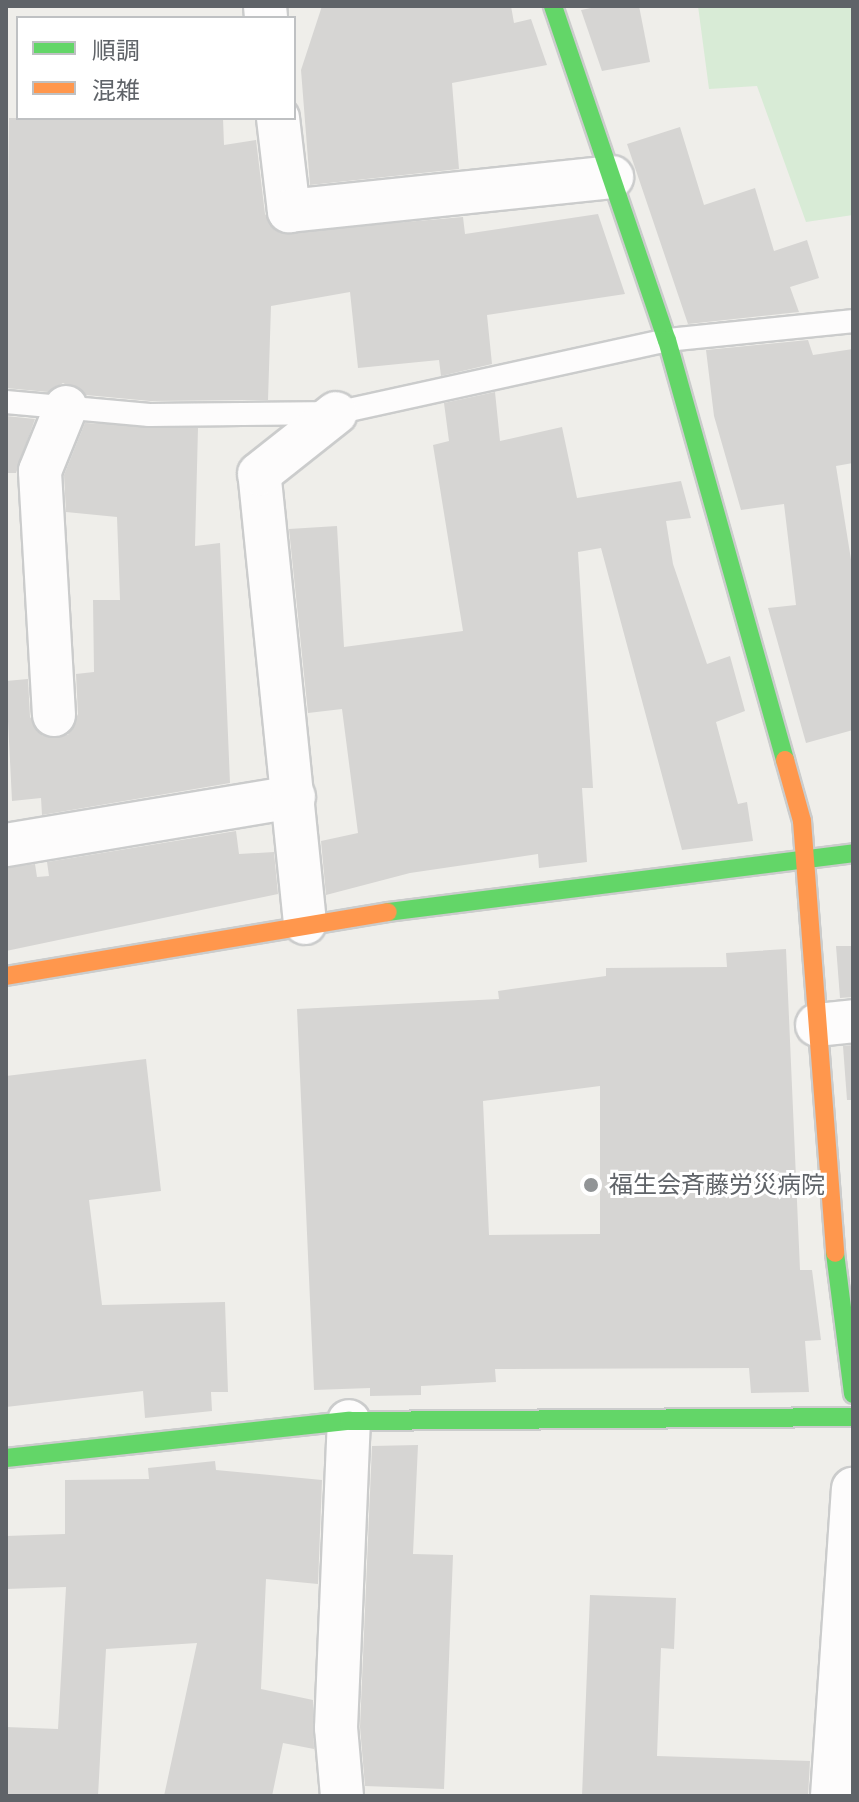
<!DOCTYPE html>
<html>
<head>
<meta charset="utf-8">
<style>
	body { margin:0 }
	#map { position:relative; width:859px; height:1802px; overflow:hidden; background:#efeeea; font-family:Raleway,"Noto Sans JP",sans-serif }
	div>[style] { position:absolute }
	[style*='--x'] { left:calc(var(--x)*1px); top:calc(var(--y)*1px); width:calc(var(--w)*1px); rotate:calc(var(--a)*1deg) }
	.green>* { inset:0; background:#d8ebd6 }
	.building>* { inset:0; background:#d6d5d3 }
	.roads { filter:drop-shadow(2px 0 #cbcccc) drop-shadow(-2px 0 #cbcccc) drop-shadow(0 2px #cbcccc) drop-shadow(0 -2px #cbcccc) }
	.lane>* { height:22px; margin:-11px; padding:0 11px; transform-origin:11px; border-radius:11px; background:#fdfcfc }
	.street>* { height:42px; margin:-21px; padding:0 21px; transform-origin:21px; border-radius:21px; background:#fdfcfc }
	.fast>* { height:18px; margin:-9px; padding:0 9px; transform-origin:9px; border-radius:9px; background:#63d668 }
	.slow>* { height:18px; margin:-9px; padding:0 9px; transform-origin:9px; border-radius:9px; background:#ff974d }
	.dots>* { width:22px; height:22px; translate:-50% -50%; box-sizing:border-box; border:4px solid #fff; border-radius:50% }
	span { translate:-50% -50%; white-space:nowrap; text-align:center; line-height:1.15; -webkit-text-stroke:6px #fff; paint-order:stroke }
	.poi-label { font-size:24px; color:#5f6368 }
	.left { translate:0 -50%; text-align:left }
	.frame { position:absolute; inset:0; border:8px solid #5f6368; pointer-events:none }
	.legend { position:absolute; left:16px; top:16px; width:280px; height:104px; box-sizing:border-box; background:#fff; border:2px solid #bfc1c3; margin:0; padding:10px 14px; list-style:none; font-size:24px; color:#5f6368 }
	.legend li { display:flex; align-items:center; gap:16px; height:40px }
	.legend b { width:40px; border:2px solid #bfc1c3 }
</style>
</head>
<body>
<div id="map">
	<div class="green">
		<div style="clip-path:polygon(698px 6px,853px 6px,853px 215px,806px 222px,757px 86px,709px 89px)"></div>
	</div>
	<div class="building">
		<div style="clip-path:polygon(322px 6px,511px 6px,514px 23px,531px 19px,547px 65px,452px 83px,459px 169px,310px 185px,301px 70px)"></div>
		<div style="clip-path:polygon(601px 6px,639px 6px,650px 62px,602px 71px,581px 10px)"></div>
		<div style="clip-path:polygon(9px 118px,223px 118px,224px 145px,256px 140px,265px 214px,280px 233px,463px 217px,465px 234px,598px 214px,625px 294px,487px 315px,492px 364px,441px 376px,439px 360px,358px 368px,350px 292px,271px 306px,268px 400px,150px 401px,86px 395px,63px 383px,48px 392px,6px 388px)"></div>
		<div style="clip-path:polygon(680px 127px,704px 205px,755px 188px,774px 251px,807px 240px,819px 278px,790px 287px,799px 312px,688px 324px,627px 144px)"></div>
		<div style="clip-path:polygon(808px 340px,813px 355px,853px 349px,853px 463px,836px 466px,853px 572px,853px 730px,806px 743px,768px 608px,796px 605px,784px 504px,741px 510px,714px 416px,706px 350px)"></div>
		<div style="clip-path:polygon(495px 392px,500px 441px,562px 427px,577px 498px,681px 481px,691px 518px,666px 521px,673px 564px,707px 664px,730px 656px,745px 711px,716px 722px,738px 804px,747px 802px,753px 841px,682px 850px,601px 548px,578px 552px,593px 788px,582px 788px,587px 862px,539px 868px,538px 854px,410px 873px,326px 895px,321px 841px,358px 833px,342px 709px,308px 713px,289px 529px,337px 526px,344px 647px,463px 631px,433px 445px,449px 441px,444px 403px)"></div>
		<div style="clip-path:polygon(6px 416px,35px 419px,16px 473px,6px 473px)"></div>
		<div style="clip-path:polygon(85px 423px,198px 428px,195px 546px,220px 543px,230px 783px,42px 815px,41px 798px,12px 801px,6px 681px,28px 679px,30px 717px,43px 736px,68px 735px,78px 714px,76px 674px,94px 672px,93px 600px,120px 600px,117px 517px,66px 512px,64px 475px)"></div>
		<div style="clip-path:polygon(236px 831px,239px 854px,274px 852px,278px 894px,6px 951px,6px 868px,35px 864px,37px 877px,49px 876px,47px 862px)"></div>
		<div style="clip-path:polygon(836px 946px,853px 946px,853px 997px,840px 998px)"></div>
		<div style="clip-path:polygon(evenodd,786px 949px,800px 1270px,812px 1270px,821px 1340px,805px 1341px,809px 1392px,751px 1393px,749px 1368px,495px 1369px,496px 1382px,421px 1386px,421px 1395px,370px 1396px,370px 1388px,314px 1390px,297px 1009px,499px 999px,498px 991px,606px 976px,606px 968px,727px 967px,726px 953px,786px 949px,600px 1086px,600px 1234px,489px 1235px,483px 1101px,600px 1086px)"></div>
		<div style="clip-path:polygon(853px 1045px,853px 1100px,847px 1100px,843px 1046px)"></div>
		<div style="clip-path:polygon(146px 1059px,161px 1191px,89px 1200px,102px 1305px,225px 1302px,228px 1392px,211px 1392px,212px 1411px,145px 1418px,143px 1391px,6px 1407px,6px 1076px)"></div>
		<div style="clip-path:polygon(418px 1445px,413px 1554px,453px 1555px,444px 1789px,365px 1786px,360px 1727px,372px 1446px)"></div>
		<div style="clip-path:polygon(215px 1461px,216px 1470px,322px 1480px,318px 1584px,266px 1579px,261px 1689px,313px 1700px,314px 1749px,283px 1743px,272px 1796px,164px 1796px,197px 1643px,106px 1649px,98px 1796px,6px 1796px,6px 1727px,58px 1729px,66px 1587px,6px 1589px,6px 1536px,65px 1534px,65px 1480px,149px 1479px,148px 1468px)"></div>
		<div style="clip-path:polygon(590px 1595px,676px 1598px,674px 1649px,661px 1648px,657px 1756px,810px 1761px,808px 1796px,582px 1796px)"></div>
	</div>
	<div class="roads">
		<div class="lane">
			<div style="--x:6;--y:402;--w:144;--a:5.2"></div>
			<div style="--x:149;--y:415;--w:187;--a:-0.6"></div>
			<div style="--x:336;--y:413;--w:339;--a:-12.4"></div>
			<div style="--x:667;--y:340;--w:187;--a:-5.8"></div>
		</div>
		<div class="street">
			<div style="--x:265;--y:6;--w:12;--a:85"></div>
			<div style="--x:278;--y:118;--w:94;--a:83.3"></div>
			<div style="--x:289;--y:211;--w:325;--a:-6"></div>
			<div style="--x:54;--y:715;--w:244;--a:-93.3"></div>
			<div style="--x:40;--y:471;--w:69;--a:-67.9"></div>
			<div style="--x:6;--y:845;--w:292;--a:-9.5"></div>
			<div style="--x:305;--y:923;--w:451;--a:-95.8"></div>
			<div style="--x:259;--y:474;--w:98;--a:-38.4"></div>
			<div style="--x:817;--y:1025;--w:36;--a:-6"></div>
			<div style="--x:342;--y:1796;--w:68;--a:-95"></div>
			<div style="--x:336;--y:1728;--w:307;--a:-87.6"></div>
			<div style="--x:832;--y:1796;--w:308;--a:-86.1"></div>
		</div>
		<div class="fast">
			<div style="--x:553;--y:6;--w:353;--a:71.2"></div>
			<div style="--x:667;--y:340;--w:436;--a:74.3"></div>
			<div style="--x:388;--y:912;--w:469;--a:-7.2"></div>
			<div style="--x:835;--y:1253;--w:142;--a:82.7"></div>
			<div style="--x:6;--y:1458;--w:345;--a:-6.2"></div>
			<div style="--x:349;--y:1421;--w:504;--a:-0.45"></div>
		</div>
		<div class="slow">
			<div style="--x:785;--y:760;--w:63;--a:74.4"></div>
			<div style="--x:802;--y:821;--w:433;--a:85.6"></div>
			<div style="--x:6;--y:976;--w:387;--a:-9.5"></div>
		</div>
	</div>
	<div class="dots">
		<div style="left:591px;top:1185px;background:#919496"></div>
	</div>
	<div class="poi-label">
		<span class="left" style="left:609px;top:1185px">福生会斉藤労災病院</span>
	</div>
	<div class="frame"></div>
	<ul class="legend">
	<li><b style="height:10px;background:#63d668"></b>順調</li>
	<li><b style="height:10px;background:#ff974d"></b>混雑</li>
	</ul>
</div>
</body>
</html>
